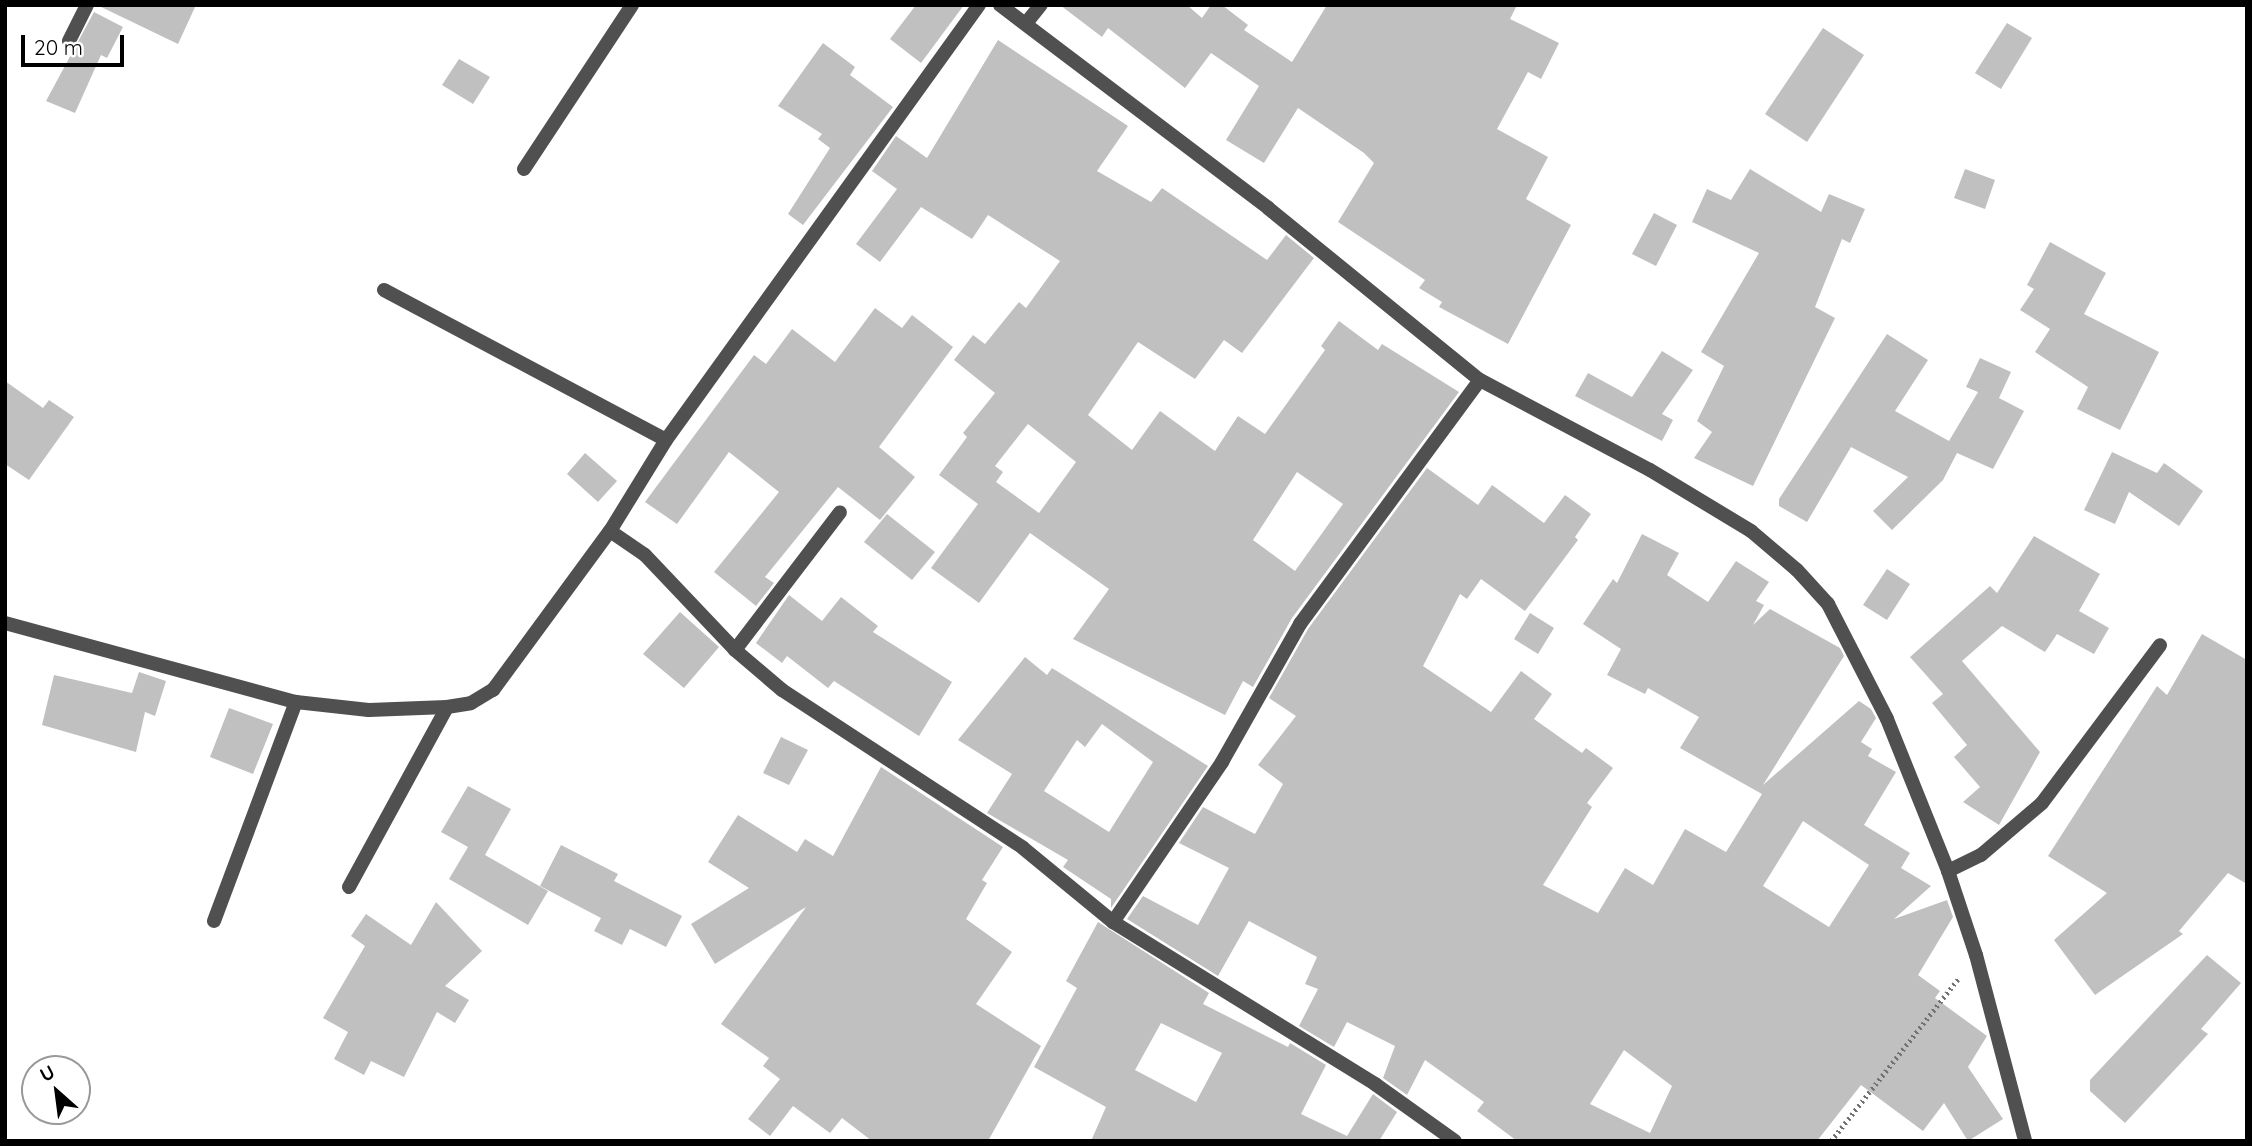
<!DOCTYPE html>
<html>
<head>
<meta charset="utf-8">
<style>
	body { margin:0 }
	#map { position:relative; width:2252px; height:1146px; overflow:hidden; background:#fff; font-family:Quicksand,sans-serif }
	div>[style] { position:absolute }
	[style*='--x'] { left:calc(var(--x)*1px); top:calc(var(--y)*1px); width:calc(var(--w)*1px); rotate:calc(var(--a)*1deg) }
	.building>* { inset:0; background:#c0c0c0 }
	.path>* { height:4.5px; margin-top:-2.25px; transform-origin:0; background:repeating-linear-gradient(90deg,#727272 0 2px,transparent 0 5.5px) }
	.minor>* { height:14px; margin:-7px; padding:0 7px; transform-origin:7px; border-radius:7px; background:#505050 }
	span { translate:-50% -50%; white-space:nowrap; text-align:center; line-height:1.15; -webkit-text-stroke:5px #fff; paint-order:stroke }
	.frame { position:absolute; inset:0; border:7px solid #000; pointer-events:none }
	.north { position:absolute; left:21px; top:1055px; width:70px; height:70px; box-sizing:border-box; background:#fff; border:2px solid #999; border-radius:50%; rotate:332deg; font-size:19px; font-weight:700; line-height:28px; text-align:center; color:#000 }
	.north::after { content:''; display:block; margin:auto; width:24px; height:32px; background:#000; clip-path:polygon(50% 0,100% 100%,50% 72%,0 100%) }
	.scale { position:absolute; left:21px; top:35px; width:103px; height:32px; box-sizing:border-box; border:4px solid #000; border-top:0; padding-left:9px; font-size:21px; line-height:24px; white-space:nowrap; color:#000; -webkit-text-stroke:5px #fff; paint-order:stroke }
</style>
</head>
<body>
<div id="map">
	<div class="building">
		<div style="clip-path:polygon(97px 5px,196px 5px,178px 44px)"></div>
		<div style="clip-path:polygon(916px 5px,964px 5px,921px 63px,890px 39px)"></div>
		<div style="clip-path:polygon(1060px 5px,1187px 5px,1202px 18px,1211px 5px,1222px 5px,1248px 25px,1244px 30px,1292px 62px,1327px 5px,1517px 5px,1510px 19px,1559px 43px,1541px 79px,1528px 72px,1497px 129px,1548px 157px,1526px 199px,1571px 225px,1508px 344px,1439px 307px,1442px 302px,1419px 288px,1425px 280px,1338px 222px,1374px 163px,1364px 153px,1298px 108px,1264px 163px,1226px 140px,1259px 86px,1211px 53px,1185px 88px,1108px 28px,1102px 37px)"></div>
		<div style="clip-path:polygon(94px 12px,123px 27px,107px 58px,101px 55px,75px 113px,46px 101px)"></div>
		<div style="clip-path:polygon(2007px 23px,2032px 38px,2001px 89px,1975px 73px)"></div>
		<div style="clip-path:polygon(1823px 28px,1864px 55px,1807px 142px,1765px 114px)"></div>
		<div style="clip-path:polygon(evenodd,998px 40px,1128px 126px,1097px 171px,1151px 202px,1162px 188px,1267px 260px,1286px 235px,1314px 258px,1242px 353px,1224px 340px,1195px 379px,1138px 342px,1088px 415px,1132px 450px,1160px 411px,1215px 451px,1238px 416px,1265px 434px,1325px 350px,1321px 346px,1339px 321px,1378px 350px,1382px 344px,1459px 392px,1292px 618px,1253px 687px,1243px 681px,1225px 715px,1073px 639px,1109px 589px,1030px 533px,979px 603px,931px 568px,978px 504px,939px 475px,967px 437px,963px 433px,995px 393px,954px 360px,973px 335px,985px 344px,1019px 302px,1026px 308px,1060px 261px,988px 215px,972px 239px,921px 207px,880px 262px,856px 244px,897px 189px,872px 171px,896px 136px,927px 158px,998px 40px,1028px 424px,1076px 462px,1039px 513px,996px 482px,1003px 472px,995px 466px,1028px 424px,998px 40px,1297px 472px,1343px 504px,1295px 571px,1253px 540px,1297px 472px)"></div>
		<div style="clip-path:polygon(823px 43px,855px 67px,850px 75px,893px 107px,803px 225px,788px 214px,830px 148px,818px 139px,822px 134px,778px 106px)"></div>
		<div style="clip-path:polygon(459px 59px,490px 77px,473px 104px,442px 85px)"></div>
		<div style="clip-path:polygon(1750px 169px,1821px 212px,1829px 194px,1865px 209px,1850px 243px,1842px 239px,1815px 307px,1835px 318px,1753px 486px,1694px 458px,1712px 432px,1697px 421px,1724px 366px,1701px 352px,1759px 253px,1692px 222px,1707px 189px,1731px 200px)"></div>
		<div style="clip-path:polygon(1965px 169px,1995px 180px,1985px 209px,1954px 198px)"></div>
		<div style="clip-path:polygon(1654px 213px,1677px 225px,1656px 266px,1632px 254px)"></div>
		<div style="clip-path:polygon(2050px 242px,2106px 273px,2084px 314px,2159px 352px,2120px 430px,2077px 409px,2088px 387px,2035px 352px,2050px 329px,2020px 310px,2034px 289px,2027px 285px)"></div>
		<div style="clip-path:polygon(875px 308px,902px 328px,912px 315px,953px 347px,879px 447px,915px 477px,880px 520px,838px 487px,765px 577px,774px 583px,756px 606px,714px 572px,779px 492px,729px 452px,677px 524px,645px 502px,754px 355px,766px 364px,792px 329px,835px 362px)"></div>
		<div style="clip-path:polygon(1887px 334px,1928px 360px,1895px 411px,1949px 441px,1978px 392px,1966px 387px,1980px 358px,2011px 372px,1999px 398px,2024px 411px,1993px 469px,1957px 453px,1943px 480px,1892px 530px,1873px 511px,1908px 477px,1851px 447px,1807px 522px,1779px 506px,1779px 499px)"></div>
		<div style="clip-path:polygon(1662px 351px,1693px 370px,1662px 414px,1673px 420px,1662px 441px,1575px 396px,1588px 373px,1632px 397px)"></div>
		<div style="clip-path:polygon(5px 381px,43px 408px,49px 400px,74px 417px,29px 480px,5px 464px)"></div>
		<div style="clip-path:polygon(2112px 452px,2157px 473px,2164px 463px,2203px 491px,2179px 526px,2129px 492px,2115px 524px,2084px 510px)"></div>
		<div style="clip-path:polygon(585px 453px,617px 481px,598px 502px,567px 474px)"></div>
		<div style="clip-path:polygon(evenodd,1427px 468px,1478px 505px,1492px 485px,1544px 523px,1565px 495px,1591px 514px,1575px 537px,1578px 540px,1525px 611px,1481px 579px,1467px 599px,1460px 594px,1423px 666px,1491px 712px,1521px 671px,1552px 694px,1534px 719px,1582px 753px,1586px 748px,1613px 768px,1587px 803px,1592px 807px,1543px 885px,1598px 913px,1625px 868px,1653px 885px,1685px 829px,1726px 852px,1762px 794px,1680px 748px,1699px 717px,1648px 688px,1645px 694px,1607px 675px,1621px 649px,1583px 624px,1613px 579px,1617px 583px,1642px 534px,1679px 553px,1667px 575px,1708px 602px,1736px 561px,1769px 582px,1756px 601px,1764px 605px,1753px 625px,1770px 609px,1840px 648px,1844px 656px,1763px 785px,1859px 701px,1871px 709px,1876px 718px,1861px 742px,1872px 749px,1868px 756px,1896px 772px,1864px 825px,1910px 853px,1901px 868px,1931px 886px,1894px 919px,1947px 900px,1953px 917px,1918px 975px,1940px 991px,1935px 998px,1987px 1036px,1968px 1067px,2003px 1119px,1968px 1141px,1944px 1103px,1923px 1131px,1861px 1085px,1817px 1141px,1517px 1141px,1477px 1111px,1484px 1102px,1425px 1060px,1407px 1095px,1383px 1078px,1395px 1046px,1347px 1022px,1334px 1047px,1299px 1026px,1318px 989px,1305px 984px,1317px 957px,1249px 921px,1218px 976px,1127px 919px,1143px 896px,1198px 925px,1229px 868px,1179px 843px,1203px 807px,1255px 834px,1283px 784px,1258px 765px,1296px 716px,1269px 698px,1308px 629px,1427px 468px,1803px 821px,1869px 865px,1829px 927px,1763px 886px,1803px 821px,1427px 468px,1624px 1050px,1672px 1086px,1650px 1133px,1590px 1104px,1624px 1050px)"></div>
		<div style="clip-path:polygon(887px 514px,935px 552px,912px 580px,864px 542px)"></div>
		<div style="clip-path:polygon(2034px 536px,2100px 574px,2079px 611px,2109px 628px,2094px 654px,2057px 634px,2045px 652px,2002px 626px,1962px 661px,2040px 752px,1999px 825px,1963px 802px,1980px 787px,1954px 757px,1967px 745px,1932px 703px,1943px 694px,1910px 657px,1990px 586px,1997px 593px)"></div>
		<div style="clip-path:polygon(1887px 569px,1910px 584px,1887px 620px,1863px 605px)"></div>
		<div style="clip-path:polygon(789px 595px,822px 621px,841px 597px,878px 626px,873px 632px,952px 682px,919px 736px,834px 681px,828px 688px,787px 656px,782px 663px,756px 643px)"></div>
		<div style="clip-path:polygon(680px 612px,719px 647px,684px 688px,643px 654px)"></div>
		<div style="clip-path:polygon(1530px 613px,1554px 628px,1538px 654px,1514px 639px)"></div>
		<div style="clip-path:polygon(2202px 634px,2247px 660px,2247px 884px,2228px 873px,2179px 931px,2183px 934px,2095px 995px,2054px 940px,2107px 893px,2048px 856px,2157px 686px,2167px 695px)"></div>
		<div style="clip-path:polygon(evenodd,1025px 657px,1047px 675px,1052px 668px,1208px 766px,1111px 908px,1111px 899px,1063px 867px,1068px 860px,987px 813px,1012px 774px,958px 740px,1025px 657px,1102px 724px,1153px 762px,1109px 832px,1044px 791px,1077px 740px,1085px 747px,1102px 724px)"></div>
		<div style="clip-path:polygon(139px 672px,166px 681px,155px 716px,145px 712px,136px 752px,42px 725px,54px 675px,132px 693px)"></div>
		<div style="clip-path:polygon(229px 708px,273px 724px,253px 774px,210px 757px)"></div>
		<div style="clip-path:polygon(781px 737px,808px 750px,789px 785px,763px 773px)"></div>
		<div style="clip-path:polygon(881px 767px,1003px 847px,982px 880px,987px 883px,966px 919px,1012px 952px,976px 1004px,1041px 1046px,988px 1141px,872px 1141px,842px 1118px,830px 1133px,793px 1106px,770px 1136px,748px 1119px,780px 1079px,763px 1066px,769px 1058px,721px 1024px,806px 907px,715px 964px,691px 924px,749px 888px,708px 862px,738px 815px,797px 852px,805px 839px,833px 856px)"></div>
		<div style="clip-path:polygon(468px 786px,511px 809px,485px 855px,548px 891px,528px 925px,449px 879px,468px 847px,441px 832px)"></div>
		<div style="clip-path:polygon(561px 845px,618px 874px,614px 881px,682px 916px,666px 947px,630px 929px,622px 945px,594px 931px,601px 918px,540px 886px)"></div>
		<div style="clip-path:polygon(436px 902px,482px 951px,445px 986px,469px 1000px,455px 1023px,437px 1012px,404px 1077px,371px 1061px,364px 1075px,334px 1059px,348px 1032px,323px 1018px,365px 946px,351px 936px,366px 914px,411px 945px)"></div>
		<div style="clip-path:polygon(evenodd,1098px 922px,1209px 993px,1203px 1004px,1288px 1047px,1290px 1043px,1326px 1065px,1301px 1114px,1347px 1136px,1373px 1094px,1397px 1112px,1379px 1141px,1091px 1141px,1106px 1107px,1034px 1067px,1077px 988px,1066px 981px,1098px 922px,1161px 1023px,1222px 1053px,1196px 1102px,1135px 1070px,1161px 1023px)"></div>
		<div style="clip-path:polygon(2207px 955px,2241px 983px,2201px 1029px,2208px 1034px,2125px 1123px,2090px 1091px,2090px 1080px)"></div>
	</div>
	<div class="path">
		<div style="--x:1831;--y:1141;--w:206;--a:-51.9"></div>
	</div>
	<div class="minor">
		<div style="--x:979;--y:5;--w:536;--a:125.74"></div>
		<div style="--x:666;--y:440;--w:107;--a:121.6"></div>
		<div style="--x:610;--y:531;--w:42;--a:34.4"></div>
		<div style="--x:645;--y:555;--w:131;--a:46.5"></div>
		<div style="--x:735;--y:650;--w:62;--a:40.4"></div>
		<div style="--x:782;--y:690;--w:288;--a:33.2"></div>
		<div style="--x:1023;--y:848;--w:117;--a:39.4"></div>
		<div style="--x:1113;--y:922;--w:308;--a:31.7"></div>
		<div style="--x:1375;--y:1084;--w:98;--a:35.5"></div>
		<div style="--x:1000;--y:5;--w:336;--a:37.1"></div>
		<div style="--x:1268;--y:208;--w:273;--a:39.1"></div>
		<div style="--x:1480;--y:380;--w:192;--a:27.9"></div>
		<div style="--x:1650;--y:470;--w:118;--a:31.1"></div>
		<div style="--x:1751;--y:531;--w:60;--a:40.3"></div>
		<div style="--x:1797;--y:570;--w:46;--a:47.6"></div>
		<div style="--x:1828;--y:604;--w:129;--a:62.8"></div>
		<div style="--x:1887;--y:719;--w:164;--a:68.1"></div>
		<div style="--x:1948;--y:871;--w:89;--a:71.6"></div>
		<div style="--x:1976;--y:955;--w:192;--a:75.2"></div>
		<div style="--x:1027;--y:22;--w:22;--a:-51"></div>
		<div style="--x:69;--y:41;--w:40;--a:-63.4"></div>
		<div style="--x:524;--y:169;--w:196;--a:-56.6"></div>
		<div style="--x:384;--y:290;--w:319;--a:28"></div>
		<div style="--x:5;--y:623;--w:302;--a:15.2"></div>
		<div style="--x:296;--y:702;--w:73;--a:6.3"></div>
		<div style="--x:369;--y:710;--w:78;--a:-2.2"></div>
		<div style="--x:447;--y:707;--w:24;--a:-9"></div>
		<div style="--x:471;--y:703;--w:26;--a:-31"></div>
		<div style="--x:493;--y:690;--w:197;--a:-53.7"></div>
		<div style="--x:735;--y:650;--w:173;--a:-52.7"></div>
		<div style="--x:1948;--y:871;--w:37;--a:-26"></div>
		<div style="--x:1981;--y:855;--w:80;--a:-40.4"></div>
		<div style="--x:2042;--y:803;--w:197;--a:-53.2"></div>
		<div style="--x:349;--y:887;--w:205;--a:-61.4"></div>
		<div style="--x:214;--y:921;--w:234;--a:-69.5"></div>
		<div style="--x:1113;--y:922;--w:194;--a:-55.7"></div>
		<div style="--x:1222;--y:762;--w:159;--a:-60.5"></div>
		<div style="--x:1300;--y:624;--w:303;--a:-53.6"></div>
	</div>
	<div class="frame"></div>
	<div class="north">U</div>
	<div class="scale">20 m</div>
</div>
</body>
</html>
